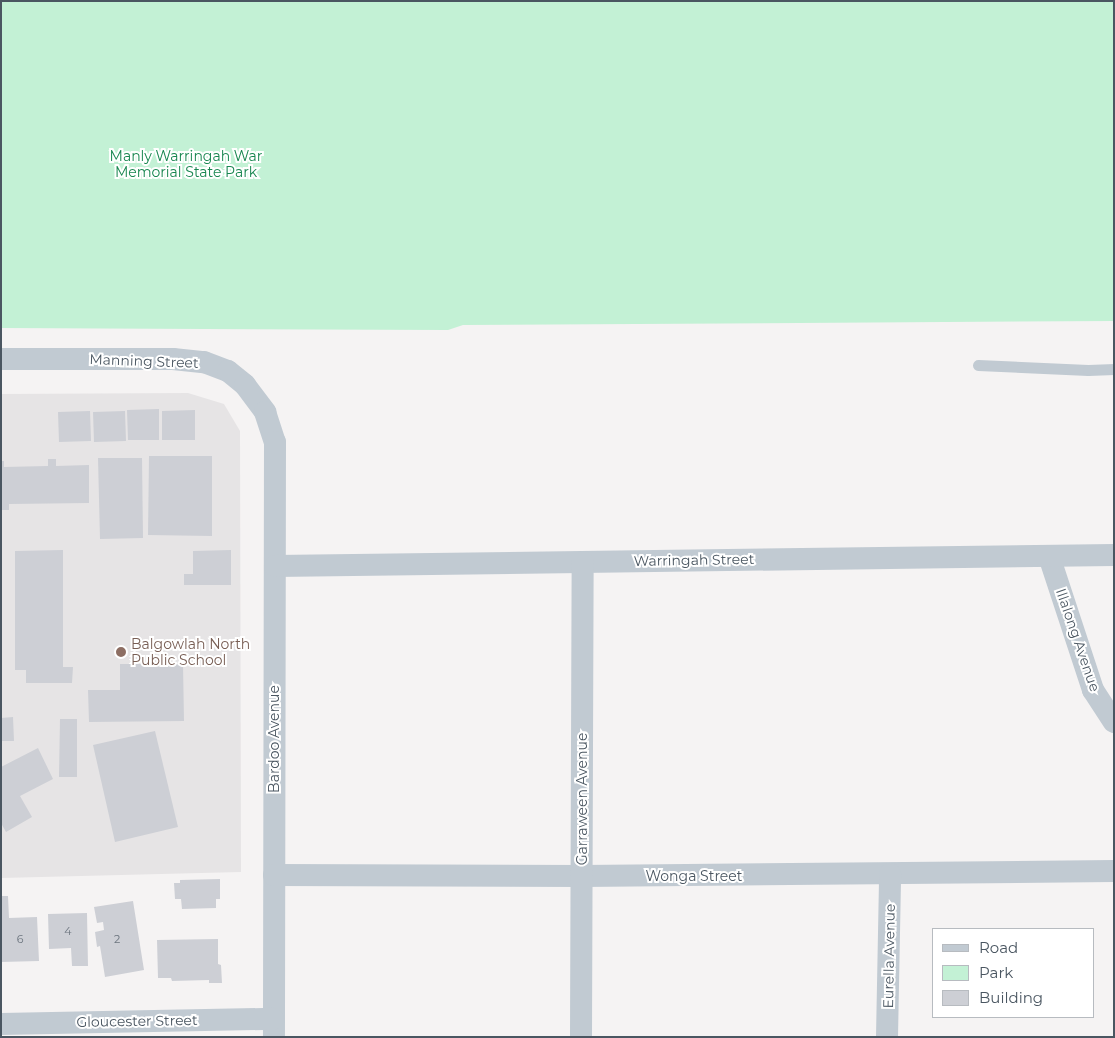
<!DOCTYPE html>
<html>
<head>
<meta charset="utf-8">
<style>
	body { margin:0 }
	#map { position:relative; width:1115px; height:1038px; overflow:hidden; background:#f5f3f3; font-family:Montserrat,sans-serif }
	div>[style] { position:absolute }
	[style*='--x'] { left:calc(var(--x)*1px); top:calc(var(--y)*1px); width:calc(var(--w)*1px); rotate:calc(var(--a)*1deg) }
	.education>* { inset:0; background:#e6e4e5 }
	.green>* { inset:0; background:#c3f1d5 }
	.building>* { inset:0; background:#cdcfd5 }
	.lane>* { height:11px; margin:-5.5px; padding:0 5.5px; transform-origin:5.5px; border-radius:5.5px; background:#c1cad2 }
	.street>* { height:22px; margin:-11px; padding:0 11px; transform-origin:11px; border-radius:11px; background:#c1cad2 }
	.dots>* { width:14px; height:14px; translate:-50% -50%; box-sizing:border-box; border:2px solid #fff; border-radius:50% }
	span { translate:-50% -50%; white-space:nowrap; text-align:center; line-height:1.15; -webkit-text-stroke:4px #fff; paint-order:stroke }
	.number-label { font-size:11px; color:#6b747e }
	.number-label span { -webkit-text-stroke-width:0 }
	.park-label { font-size:14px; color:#17864f }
	.street-label { font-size:14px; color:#4a5661 }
	.education-label { font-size:14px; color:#785e54 }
	.left { translate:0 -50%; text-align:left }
	.frame { position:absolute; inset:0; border:2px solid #4a5661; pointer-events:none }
	.legend { position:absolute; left:932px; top:928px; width:162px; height:90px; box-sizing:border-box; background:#fff; border:1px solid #b7bbc0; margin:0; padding:6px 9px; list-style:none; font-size:15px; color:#4a5661 }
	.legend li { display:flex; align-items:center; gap:10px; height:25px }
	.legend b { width:25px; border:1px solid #b7bbc0 }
</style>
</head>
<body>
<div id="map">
	<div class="education">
		<div style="clip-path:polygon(188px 393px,224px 404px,240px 431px,241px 872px,1px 878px,1px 394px)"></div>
	</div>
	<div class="green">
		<div style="clip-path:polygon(1px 1px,1114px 1px,1114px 321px,463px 325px,448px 330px,1px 328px)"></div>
	</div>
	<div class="building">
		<div style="clip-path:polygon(159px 409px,159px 440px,128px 440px,127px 410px)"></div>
		<div style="clip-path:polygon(195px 410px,195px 440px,162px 440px,162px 411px)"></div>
		<div style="clip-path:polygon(90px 411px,91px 441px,59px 442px,58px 412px)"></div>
		<div style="clip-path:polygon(125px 411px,126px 441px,94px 442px,93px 412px)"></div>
		<div style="clip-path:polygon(149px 456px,212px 456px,212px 536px,148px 535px)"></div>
		<div style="clip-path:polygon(98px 458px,142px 458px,143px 538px,100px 539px)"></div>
		<div style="clip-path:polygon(48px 459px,56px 459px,56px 466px,89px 465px,89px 503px,9px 504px,9px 510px,1px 510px,1px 461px,4px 461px,4px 467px,48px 466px)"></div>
		<div style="clip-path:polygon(63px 550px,63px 667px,73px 667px,72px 683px,26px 683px,26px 670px,15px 670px,15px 551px)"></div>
		<div style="clip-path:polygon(231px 550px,231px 585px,184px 585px,184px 574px,193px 574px,193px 551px)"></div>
		<div style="clip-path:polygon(120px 664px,183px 664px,184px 721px,89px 722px,88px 690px,120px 690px)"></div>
		<div style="clip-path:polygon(13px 717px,14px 741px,1px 741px,1px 718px)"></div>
		<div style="clip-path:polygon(60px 719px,77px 719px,77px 777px,59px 777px)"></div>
		<div style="clip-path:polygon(155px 731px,178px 827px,115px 842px,93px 745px)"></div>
		<div style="clip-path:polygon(38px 748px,53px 779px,20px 796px,32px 817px,6px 832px,1px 823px,1px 767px)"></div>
		<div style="clip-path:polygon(220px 879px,220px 899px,216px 899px,216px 908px,182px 909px,181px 899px,175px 899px,174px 883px,180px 883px,180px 880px)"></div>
		<div style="clip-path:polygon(1px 896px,8px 896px,9px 918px,37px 917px,39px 961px,1px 962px)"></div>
		<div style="clip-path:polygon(133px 901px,144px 970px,105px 977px,100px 946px,97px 947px,95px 932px,104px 930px,103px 922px,97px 923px,94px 907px)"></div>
		<div style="clip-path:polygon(87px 913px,88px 966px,72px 966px,71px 948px,49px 949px,48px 914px)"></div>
		<div style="clip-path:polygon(218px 939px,218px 964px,221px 965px,222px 983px,209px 983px,209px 980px,172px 981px,171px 978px,158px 978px,157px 940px)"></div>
	</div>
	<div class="lane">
		<div style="--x:978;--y:365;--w:110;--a:2.6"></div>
		<div style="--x:1088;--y:370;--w:26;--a:-2"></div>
	</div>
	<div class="street">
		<div style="--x:1;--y:359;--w:172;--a:0"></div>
		<div style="--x:173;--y:359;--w:31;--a:6"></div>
		<div style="--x:204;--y:362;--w:26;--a:21"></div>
		<div style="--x:228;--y:371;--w:22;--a:39"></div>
		<div style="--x:245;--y:385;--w:34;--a:53"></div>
		<div style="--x:265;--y:412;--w:32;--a:72"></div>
		<div style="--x:275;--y:442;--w:595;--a:90.1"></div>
		<div style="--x:1049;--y:556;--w:141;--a:71.8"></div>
		<div style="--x:1093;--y:690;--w:38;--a:57"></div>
		<div style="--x:275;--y:566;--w:839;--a:-0.75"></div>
		<div style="--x:274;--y:875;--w:308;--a:0.2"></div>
		<div style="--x:582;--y:876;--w:532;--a:-0.54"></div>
		<div style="--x:1;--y:1024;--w:272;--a:-1.1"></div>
		<div style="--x:581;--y:1037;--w:475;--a:-89.8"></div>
		<div style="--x:887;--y:1037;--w:163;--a:-88.9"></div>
	</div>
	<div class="dots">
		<div style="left:121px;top:652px;background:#8d6e63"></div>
	</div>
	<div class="number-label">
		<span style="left:68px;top:931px">4</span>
		<span style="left:20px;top:939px">6</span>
		<span style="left:117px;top:939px">2</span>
	</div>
	<div class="park-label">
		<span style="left:186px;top:164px">Manly Warringah War<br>Memorial State Park</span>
	</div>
	<div class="street-label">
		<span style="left:144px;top:361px;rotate:2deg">Manning Street</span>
		<span style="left:694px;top:560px;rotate:-1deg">Warringah Street</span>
		<span style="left:1078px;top:640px;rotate:71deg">Illalong Avenue</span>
		<span style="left:274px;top:739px;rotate:-90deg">Bardoo Avenue</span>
		<span style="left:582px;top:799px;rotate:-90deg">Garraween Avenue</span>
		<span style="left:694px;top:876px">Wonga Street</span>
		<span style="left:889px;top:956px;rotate:-89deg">Eurella Avenue</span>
		<span style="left:137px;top:1021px;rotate:-1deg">Gloucester Street</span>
	</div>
	<div class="education-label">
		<span class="left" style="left:131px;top:652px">Balgowlah North<br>Public School</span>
	</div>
	<div class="frame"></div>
	<ul class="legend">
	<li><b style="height:6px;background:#c1cad2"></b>Road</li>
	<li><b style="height:14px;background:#c3f1d5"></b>Park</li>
	<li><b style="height:14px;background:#cdcfd5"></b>Building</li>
	</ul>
</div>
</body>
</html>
